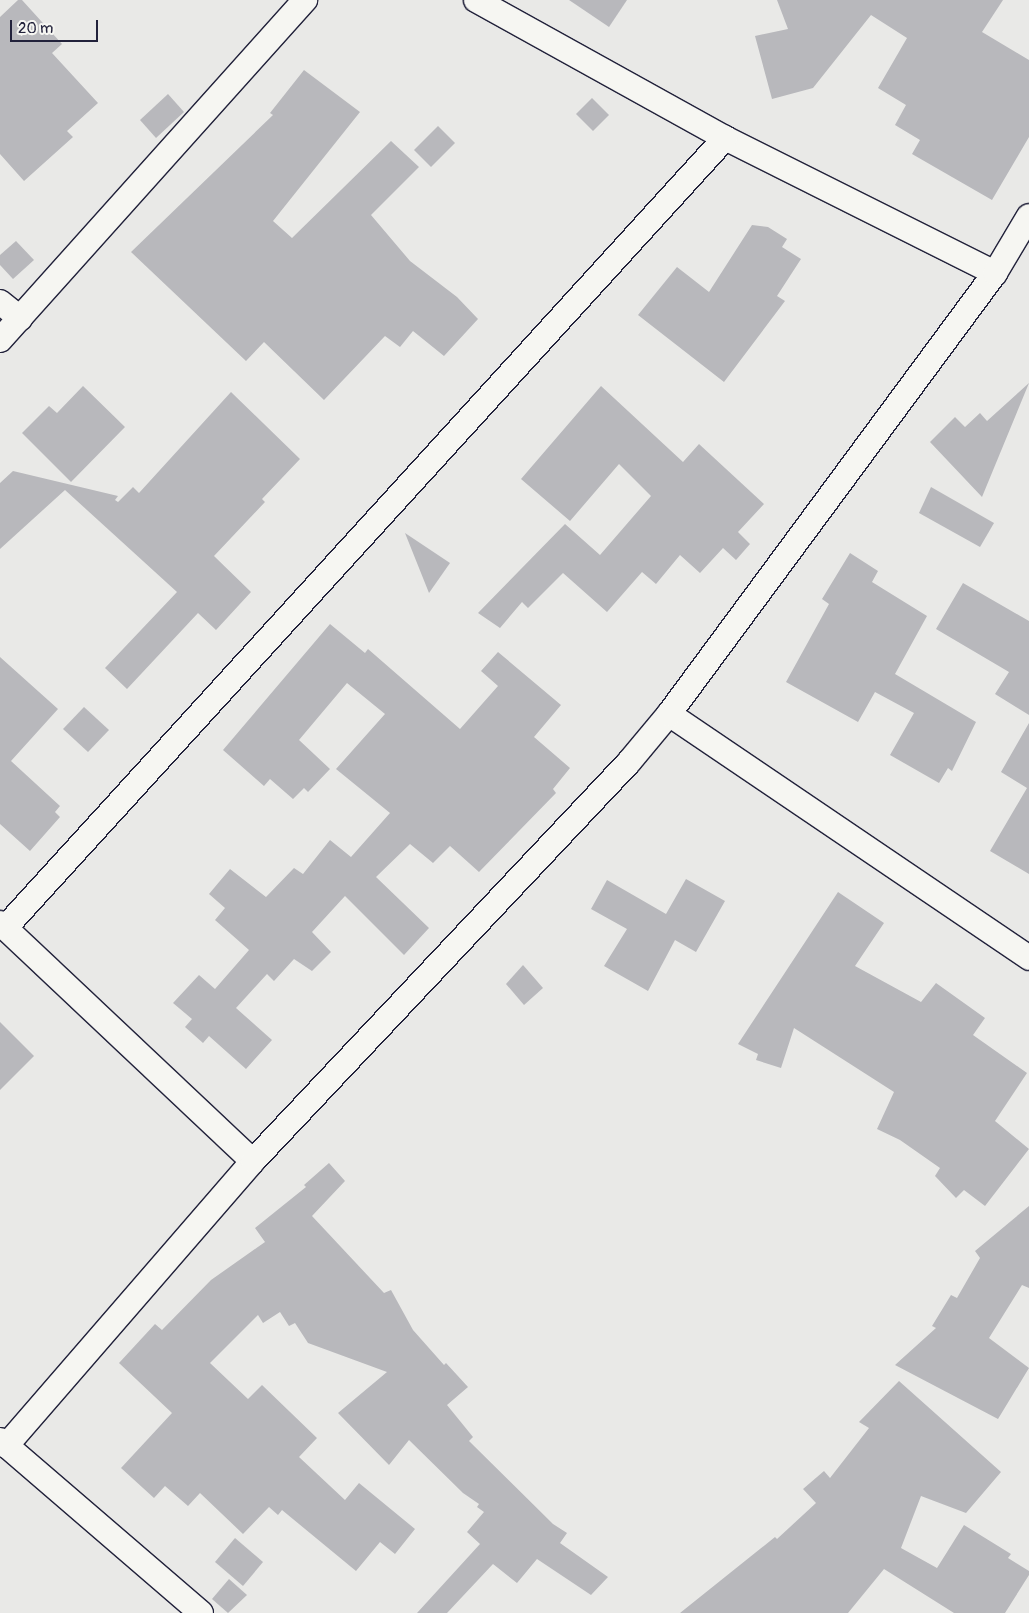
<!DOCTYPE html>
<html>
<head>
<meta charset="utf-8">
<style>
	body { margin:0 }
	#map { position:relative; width:1029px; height:1613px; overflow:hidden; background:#e9e9e7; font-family:Pangolin,sans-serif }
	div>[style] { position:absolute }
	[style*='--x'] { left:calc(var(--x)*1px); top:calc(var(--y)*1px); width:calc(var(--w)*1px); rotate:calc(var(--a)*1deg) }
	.building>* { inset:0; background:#b8b8bc }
	.roads { filter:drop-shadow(1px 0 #22223b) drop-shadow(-1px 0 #22223b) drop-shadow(0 1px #22223b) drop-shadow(0 -1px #22223b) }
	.street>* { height:24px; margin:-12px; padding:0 12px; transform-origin:12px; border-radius:12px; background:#f6f6f2 }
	span { translate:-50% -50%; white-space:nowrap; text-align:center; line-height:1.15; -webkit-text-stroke:4px #f6f6f2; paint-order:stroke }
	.scale { position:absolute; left:10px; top:20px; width:88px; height:22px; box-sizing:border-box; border:2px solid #22223b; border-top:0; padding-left:6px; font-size:15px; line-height:18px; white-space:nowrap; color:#22223b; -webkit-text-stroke:4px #f6f6f2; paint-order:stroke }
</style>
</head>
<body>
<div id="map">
	<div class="building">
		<div style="clip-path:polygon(18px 0,22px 0,62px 44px,52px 53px,98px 103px,67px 131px,73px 137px,24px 181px,0 154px,0 17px)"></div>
		<div style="clip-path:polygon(569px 0,627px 0,609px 27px)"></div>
		<div style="clip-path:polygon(777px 0,1003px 0,982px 32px,1029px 60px,1029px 137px,992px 200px,912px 154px,920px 140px,895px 125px,906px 105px,878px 88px,907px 38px,871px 15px,813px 88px,772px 99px,755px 36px,788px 29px)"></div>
		<div style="clip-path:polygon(304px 70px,360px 112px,273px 221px,292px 238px,391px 141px,419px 167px,371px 215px,410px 261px,457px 297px,478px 319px,444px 356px,413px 331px,400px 347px,385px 336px,324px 400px,264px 342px,246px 361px,131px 252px,273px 115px,270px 113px)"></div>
		<div style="clip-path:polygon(168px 94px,184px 112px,156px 138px,140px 120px)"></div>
		<div style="clip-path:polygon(592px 98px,609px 115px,593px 131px,576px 114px)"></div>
		<div style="clip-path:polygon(438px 126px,455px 143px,431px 167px,414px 150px)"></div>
		<div style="clip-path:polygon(752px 225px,768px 227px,787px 239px,782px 247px,801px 259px,777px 296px,785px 301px,724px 382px,638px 315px,677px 267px,709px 292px)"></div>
		<div style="clip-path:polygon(16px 241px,34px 260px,13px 279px,0 265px,0 255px)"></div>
		<div style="clip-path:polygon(1029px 383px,982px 497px,930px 442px,955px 417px,965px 427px,980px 413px,987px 421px)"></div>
		<div style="clip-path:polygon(83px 386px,125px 427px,71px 482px,22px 433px,49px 406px,57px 413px)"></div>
		<div style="clip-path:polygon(601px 386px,683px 462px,699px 444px,764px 504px,738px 532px,750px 544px,736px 560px,723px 548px,700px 573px,680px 555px,656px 584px,642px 572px,607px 612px,563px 573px,528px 608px,522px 602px,500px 628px,478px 613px,565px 524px,600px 555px,651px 496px,619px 464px,570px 521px,521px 479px)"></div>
		<div style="clip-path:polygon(231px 392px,300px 459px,262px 499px,265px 502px,214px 556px,251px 592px,216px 630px,198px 613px,127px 689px,105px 668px,177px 592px,65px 490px,0 549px,0 483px,13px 471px,118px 496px,115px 500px,118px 502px,133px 487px,139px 493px)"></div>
		<div style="clip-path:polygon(931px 487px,994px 523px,980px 547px,919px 513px)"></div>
		<div style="clip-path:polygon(405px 533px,450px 563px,429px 593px)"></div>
		<div style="clip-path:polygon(850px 553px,878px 571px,872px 582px,927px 616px,895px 674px,976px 722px,952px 771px,948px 768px,939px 783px,890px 755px,914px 713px,875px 692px,858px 722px,786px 682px,829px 604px,822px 599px)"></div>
		<div style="clip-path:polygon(963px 583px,1029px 621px,1029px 715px,995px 694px,1009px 672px,936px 629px)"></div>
		<div style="clip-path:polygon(330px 624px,365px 653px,368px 649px,460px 729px,498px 686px,481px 671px,498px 652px,561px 705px,534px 737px,570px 768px,553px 789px,556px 793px,479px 872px,450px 846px,433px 863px,410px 844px,376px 877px,429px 928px,404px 955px,345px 896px,312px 932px,331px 952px,312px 971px,294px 959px,274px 981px,267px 974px,236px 1008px,272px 1040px,246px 1069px,209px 1036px,203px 1043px,185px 1027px,192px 1019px,173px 1003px,199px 975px,215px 989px,249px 950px,215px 920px,225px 908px,209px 894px,230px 869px,266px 897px,294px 868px,303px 874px,330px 840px,351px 857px,390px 813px,336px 769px,385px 714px,347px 683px,299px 740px,330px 769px,308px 792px,304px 788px,293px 799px,270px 779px,264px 786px,223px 750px)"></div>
		<div style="clip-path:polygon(0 657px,58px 709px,11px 761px,60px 806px,55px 812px,60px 817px,30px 851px,0 824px)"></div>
		<div style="clip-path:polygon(84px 707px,109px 730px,88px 752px,63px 729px)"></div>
		<div style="clip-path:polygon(1029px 723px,1029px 874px,990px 851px,1027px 788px,1001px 772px)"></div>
		<div style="clip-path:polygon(686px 879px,725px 901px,696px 952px,675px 940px,648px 991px,604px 966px,627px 929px,591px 909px,607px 880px,666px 914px)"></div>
		<div style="clip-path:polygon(838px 892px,884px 923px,855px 966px,921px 1002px,936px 983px,985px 1018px,973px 1035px,1027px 1073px,995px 1121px,1029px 1149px,985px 1206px,964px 1190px,956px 1198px,935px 1176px,940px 1168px,900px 1140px,877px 1129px,894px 1092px,794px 1028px,781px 1068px,756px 1060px,758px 1054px,738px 1044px)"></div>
		<div style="clip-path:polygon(523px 965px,543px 988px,524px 1005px,506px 984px)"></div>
		<div style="clip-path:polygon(0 1022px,34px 1056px,0 1090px)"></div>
		<div style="clip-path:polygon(329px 1163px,345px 1181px,312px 1216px,384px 1293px,391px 1290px,413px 1330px,444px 1365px,446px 1363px,468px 1387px,447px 1405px,473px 1437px,469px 1441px,553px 1524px,567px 1533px,560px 1543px,608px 1577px,591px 1595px,537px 1559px,517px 1583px,493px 1564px,447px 1613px,417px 1613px,480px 1544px,467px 1532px,484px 1512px,477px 1507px,479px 1504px,463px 1493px,409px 1440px,389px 1465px,338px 1413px,387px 1372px,308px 1343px,295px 1323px,289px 1326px,280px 1312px,263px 1323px,258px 1315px,210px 1363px,248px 1399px,262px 1385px,317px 1438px,299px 1457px,345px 1500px,359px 1483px,415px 1529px,395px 1554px,380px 1542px,356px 1571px,282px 1510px,278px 1515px,269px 1507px,243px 1534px,200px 1493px,188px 1506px,165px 1486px,154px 1498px,121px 1468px,172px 1413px,119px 1363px,155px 1324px,162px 1330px,211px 1280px,265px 1242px,255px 1228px,306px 1187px,304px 1185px)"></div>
		<div style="clip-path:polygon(1029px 1206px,1029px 1288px,1022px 1285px,989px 1338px,1029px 1368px,998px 1419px,895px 1365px,936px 1328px,932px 1326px,951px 1295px,957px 1298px,980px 1258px,975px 1251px)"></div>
		<div style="clip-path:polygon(899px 1381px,1001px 1472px,966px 1513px,921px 1496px,901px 1548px,937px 1568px,964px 1525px,1011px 1554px,1008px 1558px,1029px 1571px,1029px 1575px,1005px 1613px,954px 1613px,884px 1569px,848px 1613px,680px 1613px,775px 1537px,777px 1539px,816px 1503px,803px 1489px,824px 1471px,830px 1478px,869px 1428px,859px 1422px)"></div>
		<div style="clip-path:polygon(235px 1538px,263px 1562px,243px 1586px,215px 1562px)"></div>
		<div style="clip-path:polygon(229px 1579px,247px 1595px,228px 1613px,212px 1599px)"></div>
	</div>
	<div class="roads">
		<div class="street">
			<div style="--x:476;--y:0;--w:285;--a:29"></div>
			<div style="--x:725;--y:138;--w:302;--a:26.6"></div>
			<div style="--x:0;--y:302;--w:26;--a:39"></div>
			<div style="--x:0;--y:340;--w:457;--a:-48.1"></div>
			<div style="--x:669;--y:714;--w:435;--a:34.1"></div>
			<div style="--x:0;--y:923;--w:347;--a:43.3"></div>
			<div style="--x:5;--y:928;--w:1069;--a:-47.65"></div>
			<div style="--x:0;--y:1440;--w:265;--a:40.7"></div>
			<div style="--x:6;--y:1446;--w:377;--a:-49.1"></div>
			<div style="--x:253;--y:1161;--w:548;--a:-46.7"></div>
			<div style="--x:629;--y:762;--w:62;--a:-50.2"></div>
			<div style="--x:669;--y:714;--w:548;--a:-53.53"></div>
			<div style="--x:995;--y:273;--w:66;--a:-59.2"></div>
		</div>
	</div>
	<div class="scale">20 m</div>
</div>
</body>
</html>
